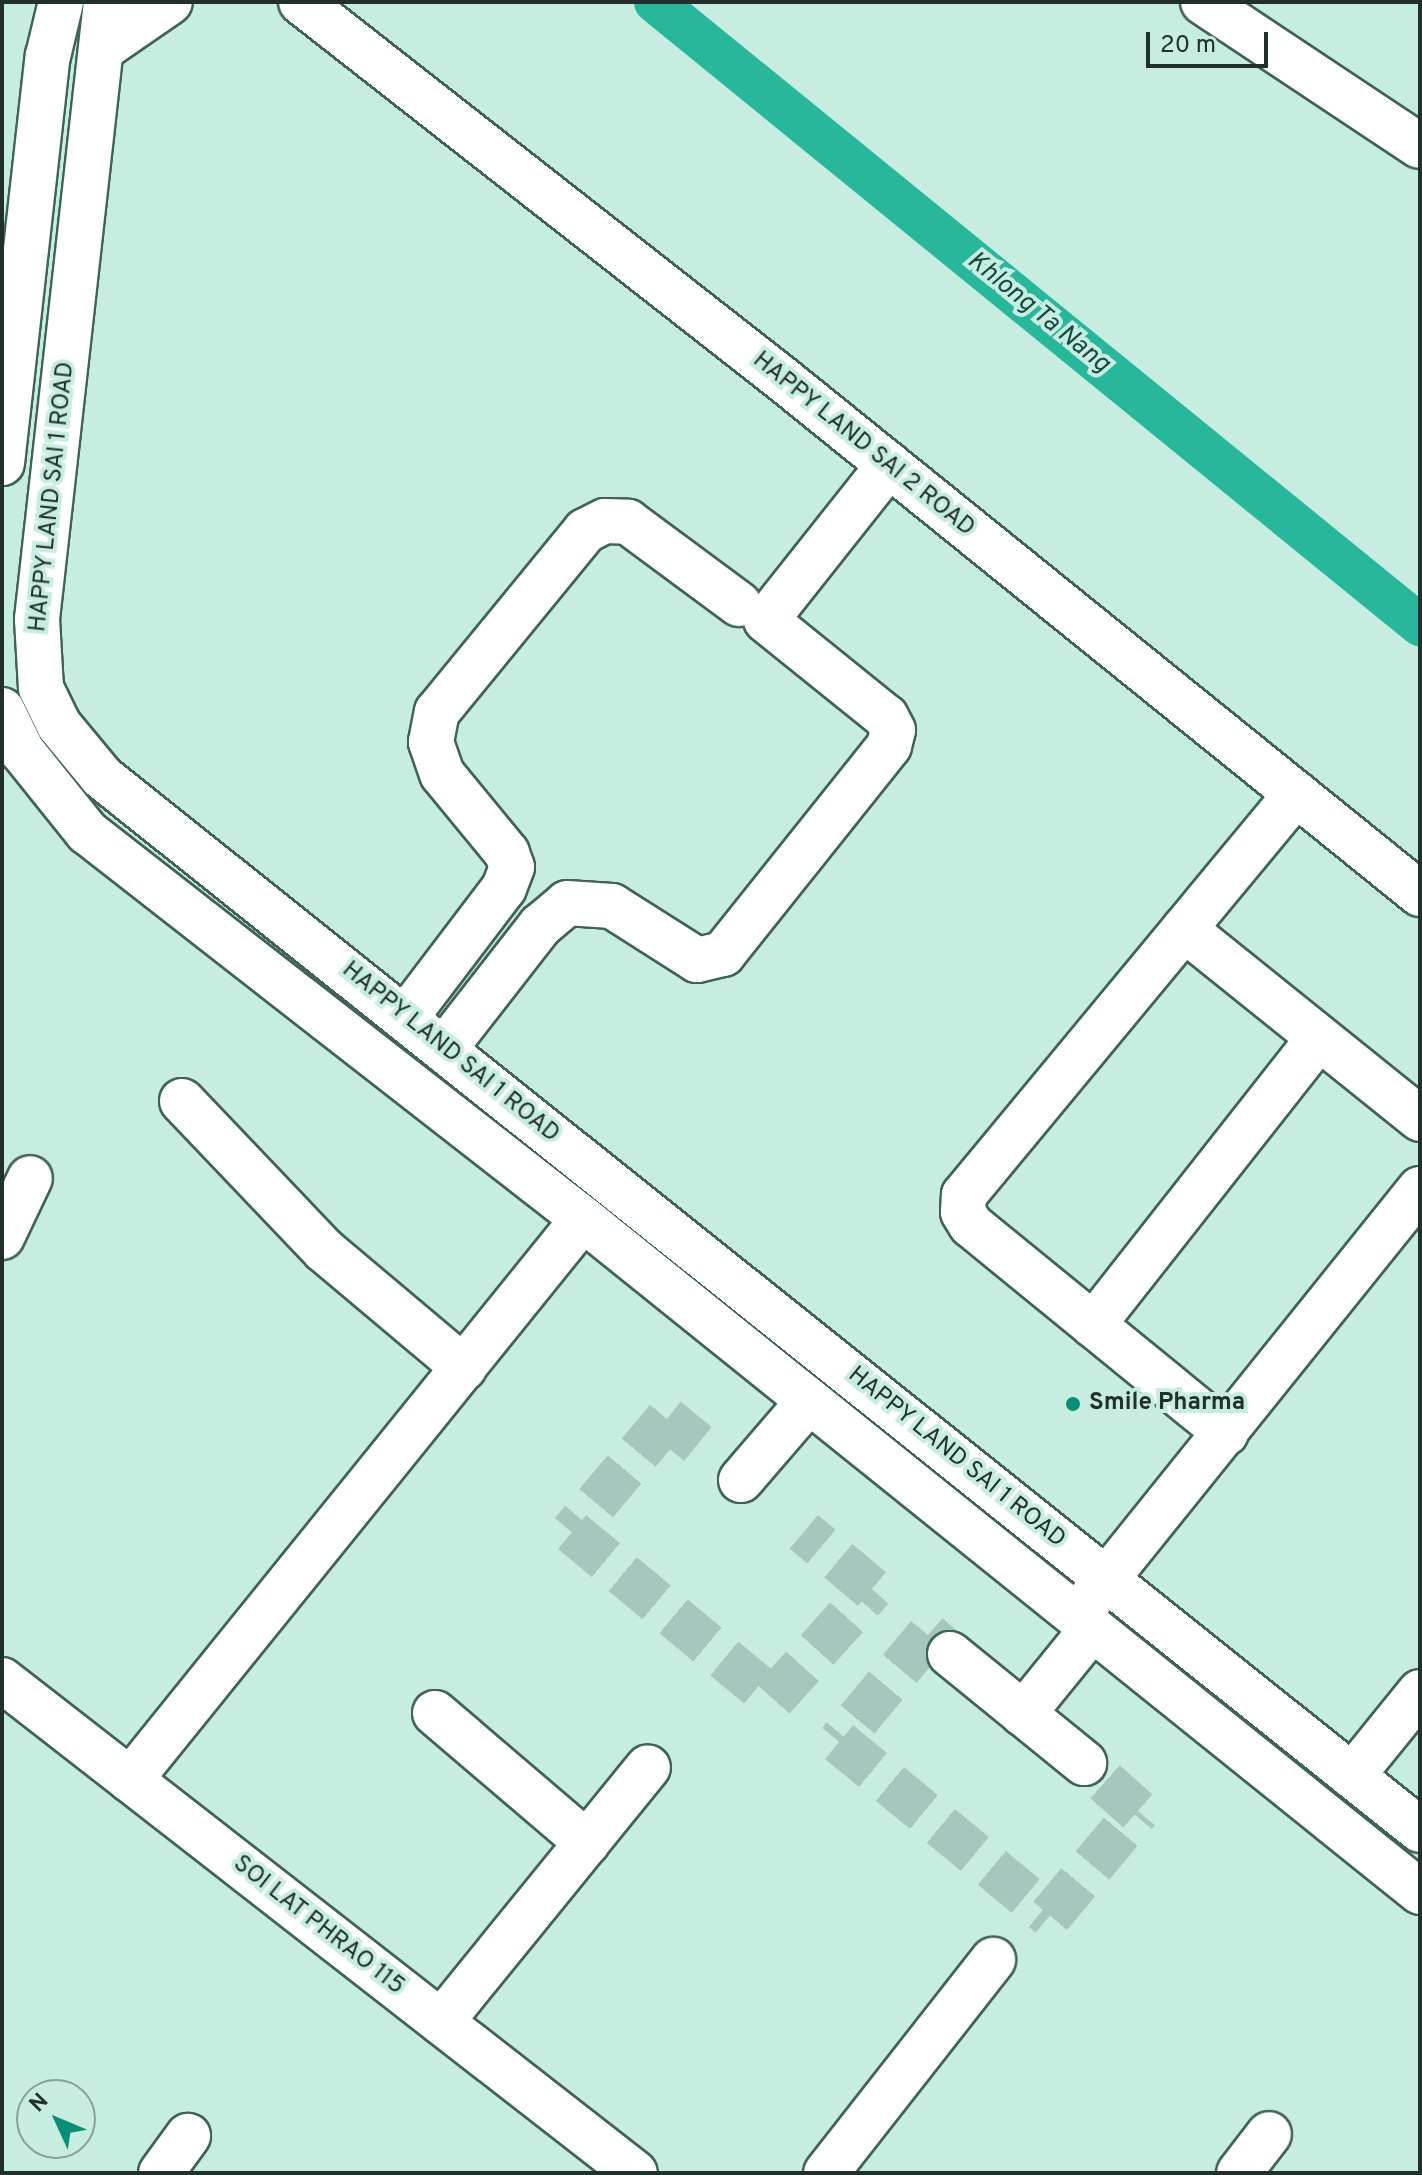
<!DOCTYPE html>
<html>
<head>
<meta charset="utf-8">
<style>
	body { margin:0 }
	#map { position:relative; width:1422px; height:2175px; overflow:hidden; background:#c7ede1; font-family:Overpass,sans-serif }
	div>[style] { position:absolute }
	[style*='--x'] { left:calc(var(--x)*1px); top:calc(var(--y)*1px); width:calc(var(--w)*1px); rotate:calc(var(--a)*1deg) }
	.canal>* { height:42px; margin:-21px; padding:0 21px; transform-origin:21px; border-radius:21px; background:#28b79a }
	.minor-tunnel>* { height:44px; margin-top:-22px; transform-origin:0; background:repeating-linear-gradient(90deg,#a6c7bd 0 44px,transparent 0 66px) }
	.roads { filter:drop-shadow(2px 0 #406259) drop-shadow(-2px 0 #406259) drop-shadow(0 2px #406259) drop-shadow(0 -2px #406259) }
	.minor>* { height:44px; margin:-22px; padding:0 22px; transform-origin:22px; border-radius:22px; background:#fff }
	.dots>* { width:22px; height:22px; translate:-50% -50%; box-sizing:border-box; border:4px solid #c7ede1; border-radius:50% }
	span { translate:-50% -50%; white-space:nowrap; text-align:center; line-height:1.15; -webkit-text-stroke:8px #c7ede1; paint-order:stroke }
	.street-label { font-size:24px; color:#21302c }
	.poi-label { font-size:24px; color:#21302c; font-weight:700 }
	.left { translate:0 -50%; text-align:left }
	.water-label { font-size:26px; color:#134b3f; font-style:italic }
	.frame { position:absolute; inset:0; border:4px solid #21302c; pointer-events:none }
	.north { position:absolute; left:16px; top:2079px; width:80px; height:80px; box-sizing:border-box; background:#c7ede1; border:2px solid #85a199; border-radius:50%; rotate:314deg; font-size:22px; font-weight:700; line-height:32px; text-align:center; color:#21302c }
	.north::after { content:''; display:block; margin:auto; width:28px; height:36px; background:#098f77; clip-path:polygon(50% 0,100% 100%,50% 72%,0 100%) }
	.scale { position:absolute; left:1146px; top:32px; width:122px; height:36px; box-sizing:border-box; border:4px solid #21302c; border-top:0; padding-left:10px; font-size:24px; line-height:28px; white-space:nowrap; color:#21302c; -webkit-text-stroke:6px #c7ede1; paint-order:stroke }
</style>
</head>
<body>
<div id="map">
	<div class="canal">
		<div style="--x:655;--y:2;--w:987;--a:39.16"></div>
	</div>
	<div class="minor-tunnel">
		<div style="--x:698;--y:1444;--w:40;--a:-141"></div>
		<div style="--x:667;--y:1419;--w:148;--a:130.1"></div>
		<div style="--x:572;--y:1532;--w:261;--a:39.7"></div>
		<div style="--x:773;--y:1699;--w:148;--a:-48"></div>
		<div style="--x:872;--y:1589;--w:89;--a:-140"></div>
		<div style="--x:950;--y:1654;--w:29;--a:-139"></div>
		<div style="--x:928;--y:1635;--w:139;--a:129.8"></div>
		<div style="--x:839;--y:1742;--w:273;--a:39.5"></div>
		<div style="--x:1050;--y:1916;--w:137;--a:-50"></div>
		<div style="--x:1138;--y:1811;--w:72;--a:-138.4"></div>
	</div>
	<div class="roads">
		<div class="minor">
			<div style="--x:106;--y:2;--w:621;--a:96.38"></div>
			<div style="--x:37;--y:619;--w:69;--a:86.7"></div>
			<div style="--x:41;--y:688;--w:41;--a:64.1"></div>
			<div style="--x:59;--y:725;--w:67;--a:50.4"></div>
			<div style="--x:102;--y:777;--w:1687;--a:38.62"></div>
			<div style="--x:301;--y:2;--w:608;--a:38.06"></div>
			<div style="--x:780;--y:377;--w:823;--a:38.93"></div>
			<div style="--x:1203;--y:2;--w:260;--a:33.6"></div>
			<div style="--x:103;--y:48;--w:81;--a:-34.5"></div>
			<div style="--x:2;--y:463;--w:410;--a:-83.6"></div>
			<div style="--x:48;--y:56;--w:56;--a:-76.5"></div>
			<div style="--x:2;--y:710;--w:46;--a:64"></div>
			<div style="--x:22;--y:751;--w:104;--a:51.3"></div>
			<div style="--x:87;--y:832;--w:629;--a:37.96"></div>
			<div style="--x:583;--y:1219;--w:1074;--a:38.8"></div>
			<div style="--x:1184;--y:929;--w:303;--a:38.8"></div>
			<div style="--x:406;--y:1017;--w:162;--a:-52.8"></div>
			<div style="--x:504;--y:888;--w:22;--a:-69"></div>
			<div style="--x:512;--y:867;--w:15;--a:-110"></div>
			<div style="--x:507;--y:853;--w:102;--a:-129.4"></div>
			<div style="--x:442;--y:774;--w:34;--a:-109"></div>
			<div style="--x:431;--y:742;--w:31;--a:-79"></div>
			<div style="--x:437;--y:712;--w:234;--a:-50.7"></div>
			<div style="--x:585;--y:531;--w:22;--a:-27"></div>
			<div style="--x:605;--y:521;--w:23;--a:2"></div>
			<div style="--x:628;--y:522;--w:138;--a:36.5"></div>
			<div style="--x:445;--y:1048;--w:155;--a:-52.1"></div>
			<div style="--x:540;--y:926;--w:35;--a:-40"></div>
			<div style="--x:567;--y:903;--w:45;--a:3.8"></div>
			<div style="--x:612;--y:906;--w:101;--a:32.4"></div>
			<div style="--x:697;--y:960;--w:27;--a:-13"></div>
			<div style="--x:723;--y:954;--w:266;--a:-51.4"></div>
			<div style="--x:889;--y:746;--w:16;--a:-76"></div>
			<div style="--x:893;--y:730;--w:15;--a:-118"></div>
			<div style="--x:886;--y:717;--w:154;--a:-141.1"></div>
			<div style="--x:766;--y:620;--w:198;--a:-51.6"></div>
			<div style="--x:182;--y:1101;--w:206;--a:46.4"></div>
			<div style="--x:324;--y:1250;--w:183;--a:40.1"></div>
			<div style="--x:2;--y:1237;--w:65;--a:-64.6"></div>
			<div style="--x:1093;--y:1325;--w:365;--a:-51.8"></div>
			<div style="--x:1226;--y:1433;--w:329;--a:-140.8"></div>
			<div style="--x:971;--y:1225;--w:15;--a:-122"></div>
			<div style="--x:963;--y:1212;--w:17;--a:-87"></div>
			<div style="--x:964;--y:1195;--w:521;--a:-50.38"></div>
			<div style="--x:741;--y:1480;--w:104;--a:-49.3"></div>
			<div style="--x:1088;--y:1602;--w:530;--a:-51.21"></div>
			<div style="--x:950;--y:1654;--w:173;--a:39.1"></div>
			<div style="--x:2;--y:1680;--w:802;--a:37.91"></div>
			<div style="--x:435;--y:1713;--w:200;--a:40.5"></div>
			<div style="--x:1023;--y:1714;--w:109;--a:-50.9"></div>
			<div style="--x:1352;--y:1776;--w:108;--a:-51"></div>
			<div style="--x:130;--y:1780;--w:721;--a:-51.08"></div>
			<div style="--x:441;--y:2022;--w:328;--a:-50.9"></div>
			<div style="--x:161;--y:2173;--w:46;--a:-53.9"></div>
			<div style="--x:826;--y:2173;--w:271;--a:-51.9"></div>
			<div style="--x:1239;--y:2173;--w:49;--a:-52.4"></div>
		</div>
	</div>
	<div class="dots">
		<div style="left:1073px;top:1404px;background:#098f77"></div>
	</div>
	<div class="street-label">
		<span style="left:863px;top:445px;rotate:39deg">HAPPY LAND SAI 2 ROAD</span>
		<span style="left:53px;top:497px;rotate:-84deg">HAPPY LAND SAI 1 ROAD</span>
		<span style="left:450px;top:1053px;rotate:39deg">HAPPY LAND SAI 1 ROAD</span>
		<span style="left:956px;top:1458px;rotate:39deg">HAPPY LAND SAI 1 ROAD</span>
		<span style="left:318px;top:1926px;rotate:38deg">SOI LAT PHRAO 115</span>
	</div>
	<div class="poi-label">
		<span class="left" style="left:1089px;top:1404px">Smile Pharma</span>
	</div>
	<div class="water-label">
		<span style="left:1038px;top:313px;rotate:39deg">Khlong Ta Nang</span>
	</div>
	<div class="frame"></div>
	<div class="north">N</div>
	<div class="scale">20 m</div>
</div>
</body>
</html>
